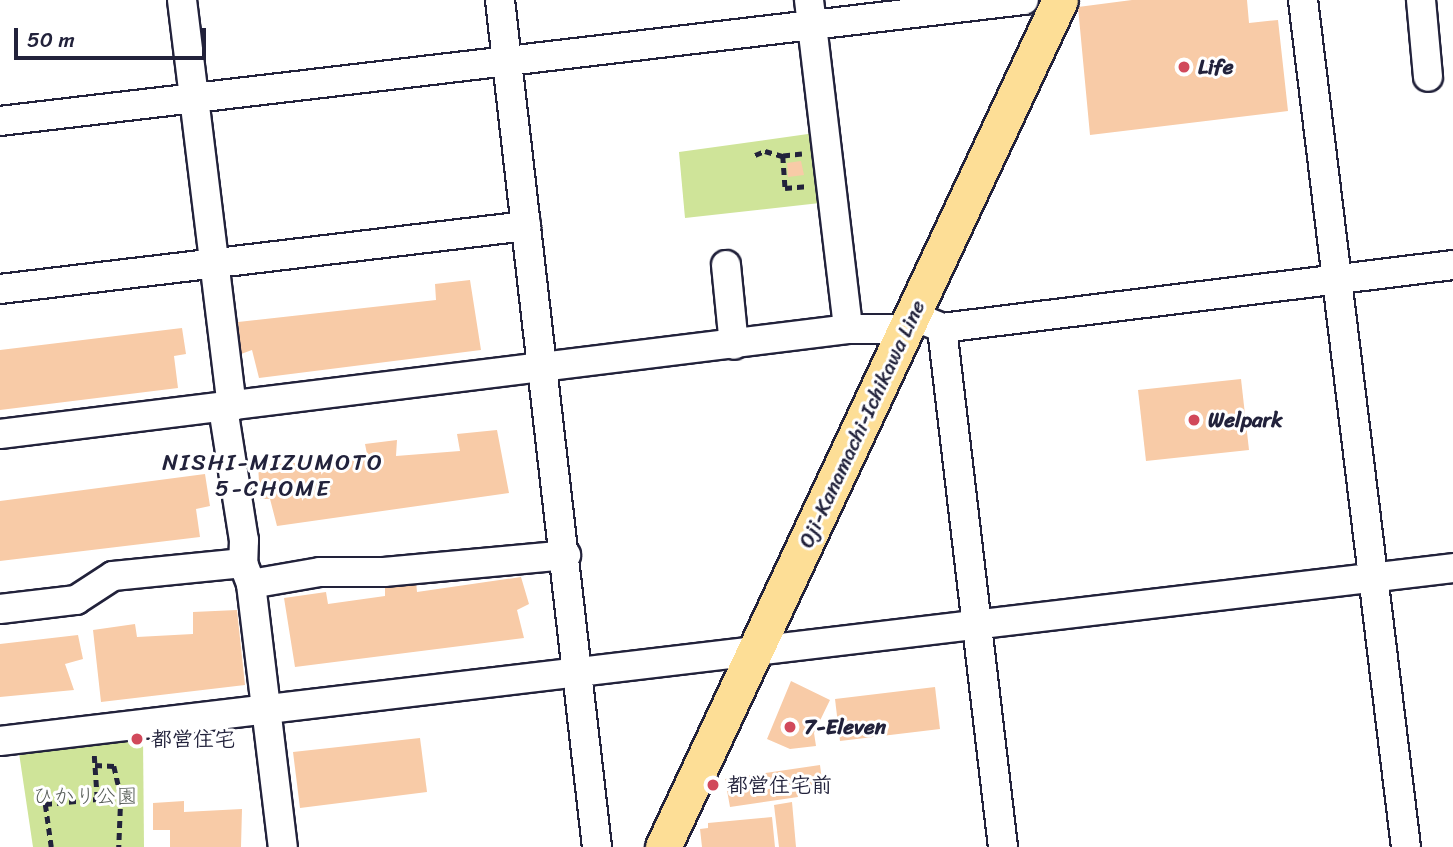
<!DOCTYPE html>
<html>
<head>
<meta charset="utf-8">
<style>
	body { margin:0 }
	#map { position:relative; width:1453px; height:847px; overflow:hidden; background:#fff; font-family:Sriracha,"Klee One",sans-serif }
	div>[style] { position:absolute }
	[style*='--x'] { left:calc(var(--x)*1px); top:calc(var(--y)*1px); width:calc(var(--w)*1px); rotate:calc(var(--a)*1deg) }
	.green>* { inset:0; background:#cfe499 }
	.building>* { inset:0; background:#f8cba7 }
	.path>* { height:4.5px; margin-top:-2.25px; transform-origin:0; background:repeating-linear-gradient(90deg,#22223b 0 7px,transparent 0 12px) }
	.roads { filter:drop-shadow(2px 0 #22223b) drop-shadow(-2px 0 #22223b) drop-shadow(0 2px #22223b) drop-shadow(0 -2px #22223b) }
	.minor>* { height:28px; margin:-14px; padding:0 14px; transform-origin:14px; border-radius:14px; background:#fff }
	.major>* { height:35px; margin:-17.5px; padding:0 17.5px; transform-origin:17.5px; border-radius:17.5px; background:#fdde96 }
	.dots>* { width:19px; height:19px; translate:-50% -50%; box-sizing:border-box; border:4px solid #fff; border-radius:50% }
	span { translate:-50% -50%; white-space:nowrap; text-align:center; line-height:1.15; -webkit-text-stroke:6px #fff; paint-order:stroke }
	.poi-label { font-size:21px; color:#22223b; font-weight:700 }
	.left { translate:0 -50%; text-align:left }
	.street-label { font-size:21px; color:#22223b }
	.park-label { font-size:21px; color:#565c57 }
	.neighbourhood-label { font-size:23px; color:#22223b; letter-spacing:2px }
	.scale { position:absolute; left:14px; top:28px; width:192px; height:32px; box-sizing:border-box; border:4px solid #22223b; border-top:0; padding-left:9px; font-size:21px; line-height:24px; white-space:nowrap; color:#22223b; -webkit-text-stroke:5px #fff; paint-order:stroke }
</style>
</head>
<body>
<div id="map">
	<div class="green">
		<div style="clip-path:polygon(815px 133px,820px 203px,685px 218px,679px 152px)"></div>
		<div style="clip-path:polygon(143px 737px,144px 847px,33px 847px,19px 753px)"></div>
	</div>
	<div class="building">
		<div style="clip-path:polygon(1132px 0,1247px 0,1249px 23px,1278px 20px,1288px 111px,1090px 135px,1078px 7px)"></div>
		<div style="clip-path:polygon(801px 161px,804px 175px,788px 177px,787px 163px)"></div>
		<div style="clip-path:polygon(470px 280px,481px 350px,259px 378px,252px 350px,241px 354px,238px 322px,436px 300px,435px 284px)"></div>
		<div style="clip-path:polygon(182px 328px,186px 354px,174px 356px,178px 388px,0 410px,0 350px)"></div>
		<div style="clip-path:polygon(1241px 379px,1249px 450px,1146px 461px,1138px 390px)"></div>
		<div style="clip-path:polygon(497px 430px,509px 493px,277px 526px,270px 499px,260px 499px,258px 465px,368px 459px,365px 444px,397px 440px,396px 456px,460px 451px,457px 434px)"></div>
		<div style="clip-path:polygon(205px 474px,210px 506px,196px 509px,200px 537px,0 561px,0 501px)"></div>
		<div style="clip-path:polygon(521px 577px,529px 604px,517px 610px,524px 638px,295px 667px,284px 598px,326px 592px,328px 604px,385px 596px,385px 583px,416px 581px,417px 592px)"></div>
		<div style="clip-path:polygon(237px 610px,245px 685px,101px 702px,93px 630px,135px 624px,137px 637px,193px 634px,193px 612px)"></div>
		<div style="clip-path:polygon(78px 635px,83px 659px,65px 664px,74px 690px,0 697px,0 644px)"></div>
		<div style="clip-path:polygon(791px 681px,830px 700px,814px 733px,816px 746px,790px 749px,767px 739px)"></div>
		<div style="clip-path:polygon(935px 687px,940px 729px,840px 741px,835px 699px)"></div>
		<div style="clip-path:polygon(420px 738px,427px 792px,300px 808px,293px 752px)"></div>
		<div style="clip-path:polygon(820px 765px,823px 788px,797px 791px,798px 797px,730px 807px,725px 779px)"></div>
		<div style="clip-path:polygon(184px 801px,184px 812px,242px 809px,241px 847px,170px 847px,170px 830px,153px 830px,153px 803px)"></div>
		<div style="clip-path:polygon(792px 802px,796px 847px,779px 847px,774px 805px)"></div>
		<div style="clip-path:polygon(772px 817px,775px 847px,702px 847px,700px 829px,708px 828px,708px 823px)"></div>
	</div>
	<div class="path">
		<div style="--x:802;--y:154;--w:19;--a:174"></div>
		<div style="--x:783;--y:156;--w:32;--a:86"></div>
		<div style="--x:785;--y:188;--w:21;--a:-5"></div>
		<div style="--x:755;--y:155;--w:11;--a:-22"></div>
		<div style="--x:765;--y:151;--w:19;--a:16"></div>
		<div style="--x:95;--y:765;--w:19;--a:3"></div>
		<div style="--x:114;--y:766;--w:32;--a:77"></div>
		<div style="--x:121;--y:797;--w:50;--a:92.3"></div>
		<div style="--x:51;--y:847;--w:43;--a:-97.9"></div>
		<div style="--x:45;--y:804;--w:52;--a:-5.5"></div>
		<div style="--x:97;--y:799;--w:44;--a:-93.9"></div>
	</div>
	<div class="roads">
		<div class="minor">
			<div style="--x:182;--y:0;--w:410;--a:83"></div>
			<div style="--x:500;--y:0;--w:853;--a:83.47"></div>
			<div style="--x:809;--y:0;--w:331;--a:83.2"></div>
			<div style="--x:1303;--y:0;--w:853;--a:83.07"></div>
			<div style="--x:1421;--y:0;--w:77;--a:84.8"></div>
			<div style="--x:0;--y:121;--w:1031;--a:-6.74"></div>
			<div style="--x:726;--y:265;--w:80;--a:84.3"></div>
			<div style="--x:0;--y:289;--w:530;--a:-6.83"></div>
			<div style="--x:913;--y:316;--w:31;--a:22"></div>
			<div style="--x:942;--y:328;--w:523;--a:83.3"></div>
			<div style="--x:942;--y:328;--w:515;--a:-7.03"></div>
			<div style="--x:223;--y:408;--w:134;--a:81"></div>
			<div style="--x:244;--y:540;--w:23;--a:92"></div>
			<div style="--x:243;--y:563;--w:22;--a:69"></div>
			<div style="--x:251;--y:584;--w:265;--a:83.1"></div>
			<div style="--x:0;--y:434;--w:854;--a:-7.06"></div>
			<div style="--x:848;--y:329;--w:60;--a:0"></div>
			<div style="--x:251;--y:584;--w:70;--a:-9.9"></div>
			<div style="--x:320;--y:572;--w:64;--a:0"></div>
			<div style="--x:384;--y:572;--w:183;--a:-5.3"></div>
			<div style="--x:0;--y:609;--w:77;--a:-6.8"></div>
			<div style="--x:76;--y:600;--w:44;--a:-33"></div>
			<div style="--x:113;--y:576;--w:131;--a:-5.7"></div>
			<div style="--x:0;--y:741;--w:1463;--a:-6.79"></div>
		</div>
		<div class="major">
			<div style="--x:663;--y:847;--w:935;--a:-64.89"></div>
		</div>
	</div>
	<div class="dots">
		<div style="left:1184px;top:67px;background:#d1495b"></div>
		<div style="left:1194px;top:420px;background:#d1495b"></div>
		<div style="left:790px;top:727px;background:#d1495b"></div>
		<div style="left:137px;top:739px;background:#d1495b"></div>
		<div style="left:713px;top:785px;background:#d1495b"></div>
	</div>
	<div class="poi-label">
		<span class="left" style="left:1198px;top:67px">Life</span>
		<span class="left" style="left:1208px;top:420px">Welpark</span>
		<span class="left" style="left:804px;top:727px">7-Eleven</span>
		<span class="left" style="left:151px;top:739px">都営住宅</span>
		<span class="left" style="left:727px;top:785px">都営住宅前</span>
	</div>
	<div class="street-label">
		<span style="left:862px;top:424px;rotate:-65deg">Oji-Kanamachi-Ichikawa Line</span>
	</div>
	<div class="park-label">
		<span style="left:85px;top:796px">ひかり公園</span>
	</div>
	<div class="neighbourhood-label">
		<span style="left:273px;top:476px">NISHI-MIZUMOTO<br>5-CHOME</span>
	</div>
	<div class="scale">50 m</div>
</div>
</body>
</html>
